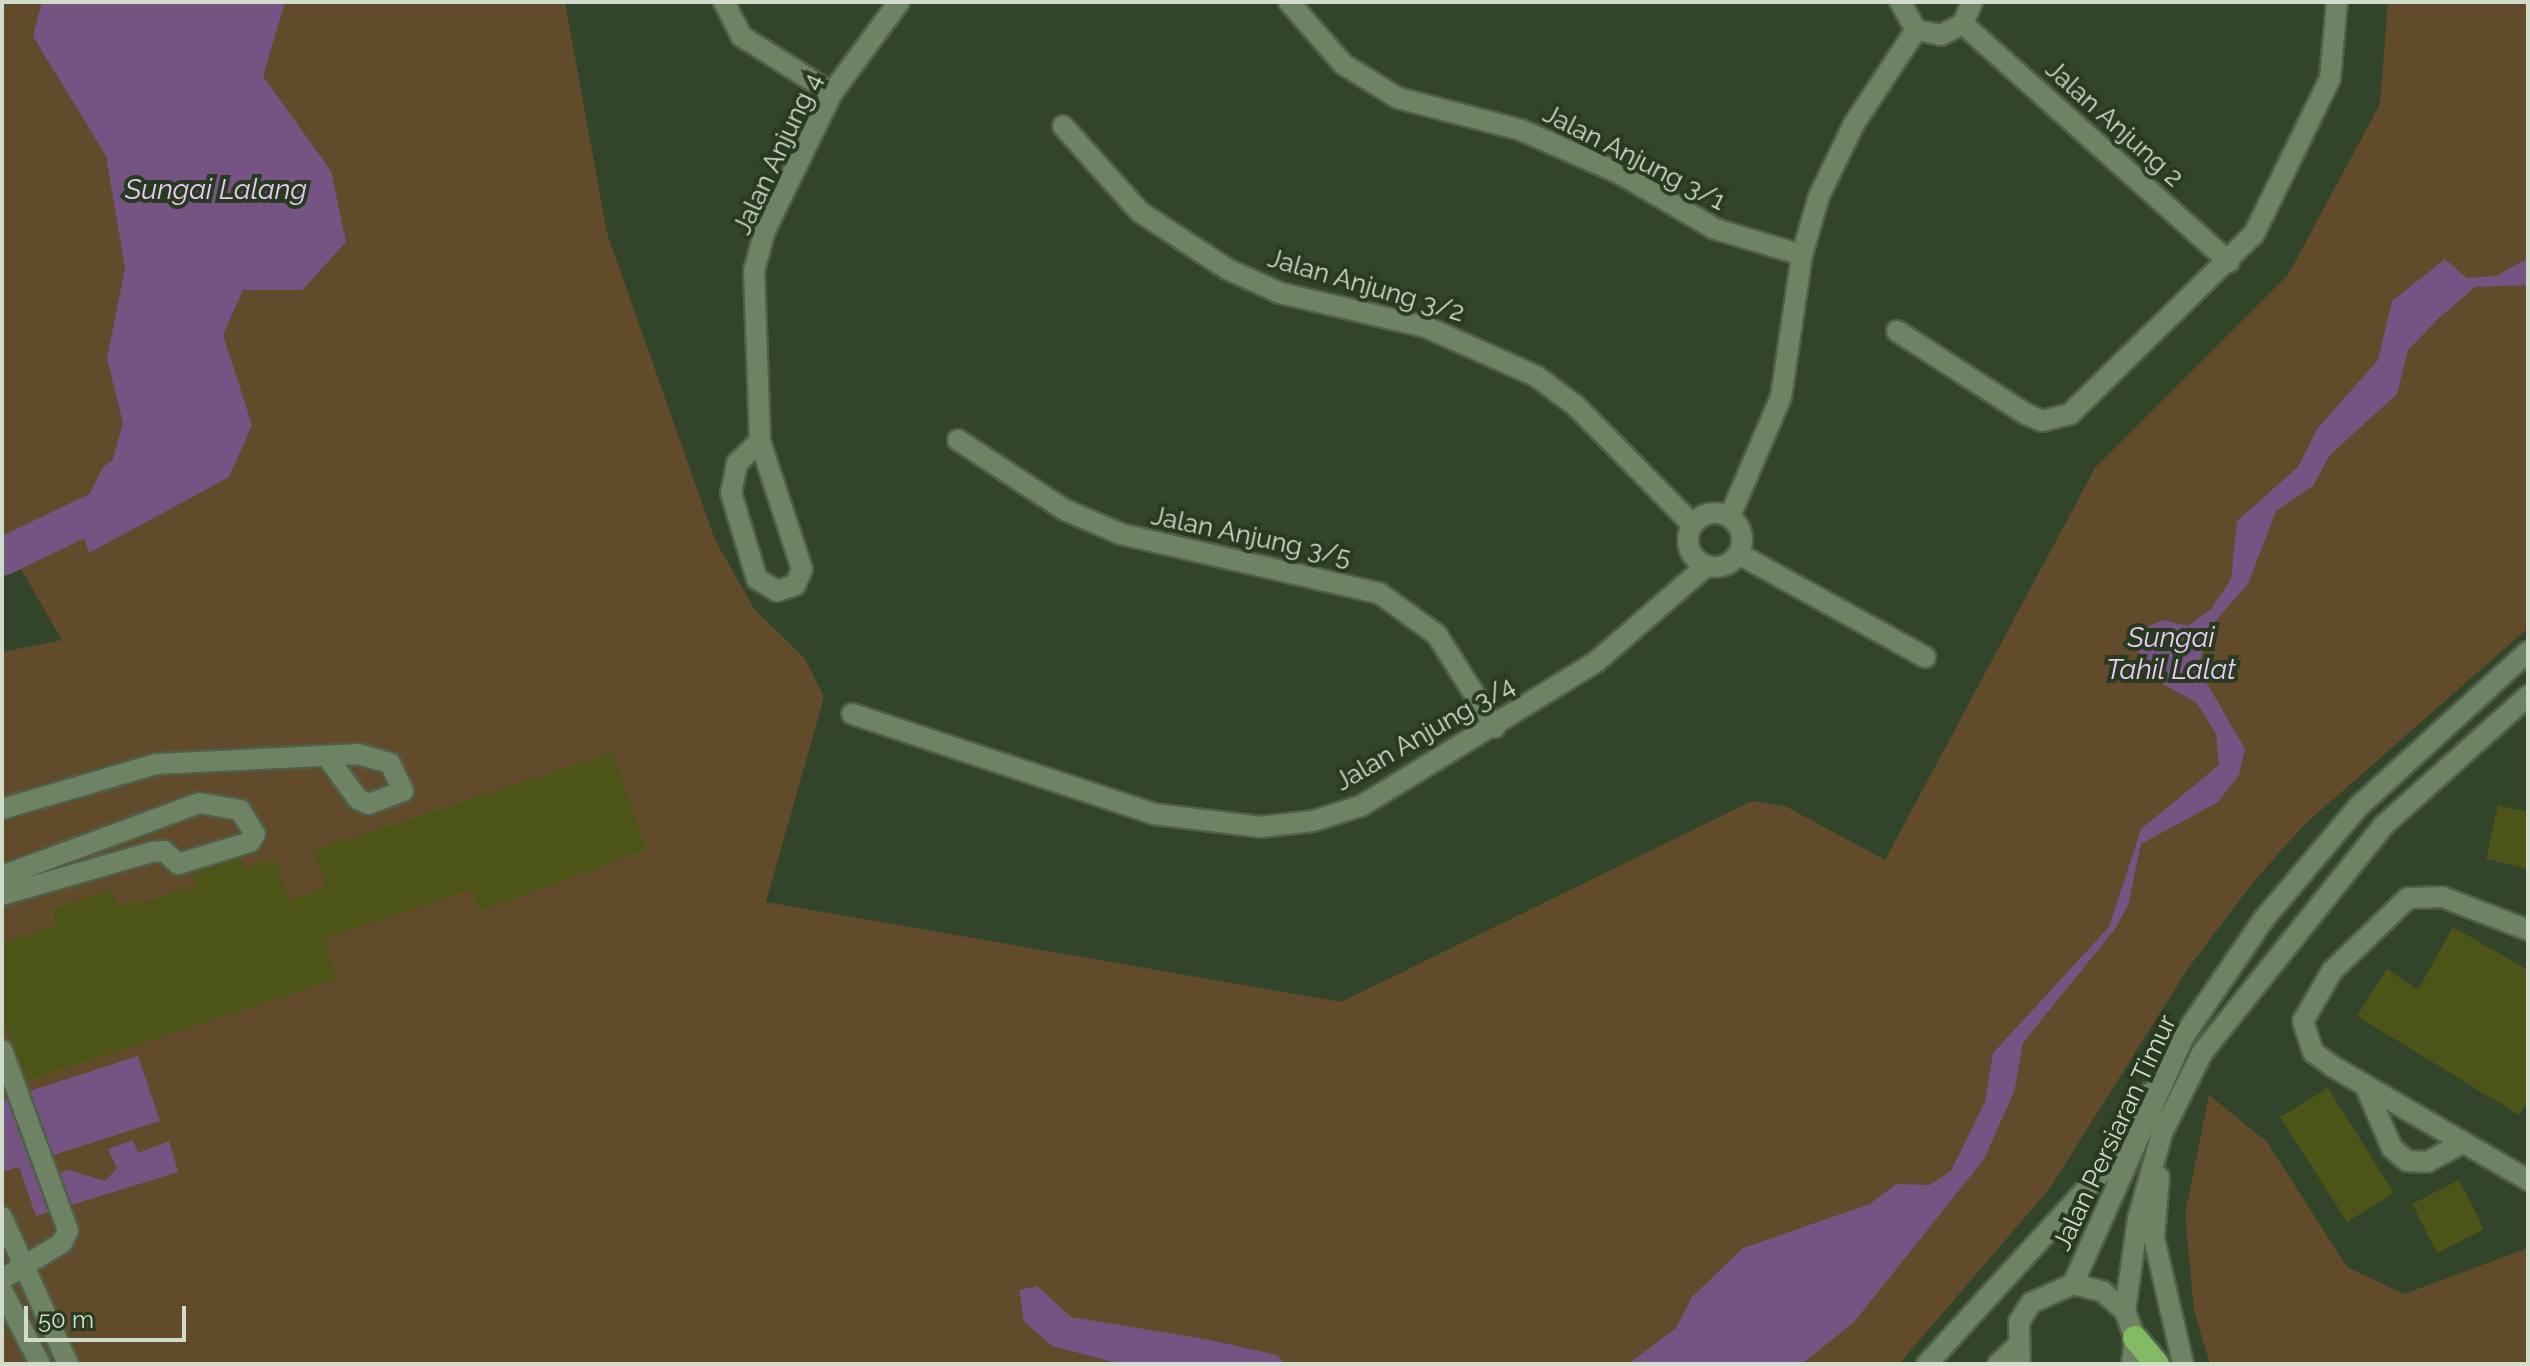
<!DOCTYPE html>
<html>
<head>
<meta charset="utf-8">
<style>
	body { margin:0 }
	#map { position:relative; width:2530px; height:1366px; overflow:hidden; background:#324429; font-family:Raleway,sans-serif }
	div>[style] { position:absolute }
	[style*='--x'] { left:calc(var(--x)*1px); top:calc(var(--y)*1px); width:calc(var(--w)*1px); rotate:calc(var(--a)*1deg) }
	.green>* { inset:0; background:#624b2b }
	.water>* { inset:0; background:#755483 }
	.river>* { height:38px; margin:-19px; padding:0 19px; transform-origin:19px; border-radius:19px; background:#755483 }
	.building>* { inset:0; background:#4d5418 }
	.roads { filter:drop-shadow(2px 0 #515f48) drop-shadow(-2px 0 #515f48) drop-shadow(0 2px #515f48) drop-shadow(0 -2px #515f48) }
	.minor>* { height:20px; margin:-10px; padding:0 10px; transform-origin:10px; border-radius:10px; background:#6e8264 }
	.minor>.ring { margin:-10px; padding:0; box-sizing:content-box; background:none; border:20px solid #6e8264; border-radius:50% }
	.highway>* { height:24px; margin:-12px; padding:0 12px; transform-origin:12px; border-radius:12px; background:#82b963 }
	span { translate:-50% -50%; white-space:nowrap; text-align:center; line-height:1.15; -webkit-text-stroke:8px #283a1f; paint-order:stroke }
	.street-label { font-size:26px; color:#d1dccb }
	.water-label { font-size:28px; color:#e9cbf6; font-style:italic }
	.frame { position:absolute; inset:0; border:4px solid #d1dccb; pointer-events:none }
	.scale { position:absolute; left:24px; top:1306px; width:162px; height:36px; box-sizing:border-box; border:4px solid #d1dccb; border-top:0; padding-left:10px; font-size:24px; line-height:28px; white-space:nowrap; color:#d1dccb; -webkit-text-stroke:6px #283a1f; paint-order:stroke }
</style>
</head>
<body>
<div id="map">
	<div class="green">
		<div style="clip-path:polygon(2px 2px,565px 2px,607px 233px,715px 540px,755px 610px,805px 659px,824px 697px,766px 902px,1341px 1002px,1752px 801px,1785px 806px,1885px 860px,2095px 468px,2288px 275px,2380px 104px,2388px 2px,2528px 2px,2528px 628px,2304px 825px,2255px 880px,2189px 967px,2050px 1188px,1899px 1364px,2px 1364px,2px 652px,62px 640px,2px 536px)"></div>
		<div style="clip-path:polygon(2209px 1095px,2267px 1142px,2347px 1267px,2404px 1294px,2528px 1248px,2528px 1364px,2210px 1364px,2194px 1310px,2185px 1215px)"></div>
	</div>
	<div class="water">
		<div style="clip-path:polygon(42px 2px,285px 2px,263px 76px,331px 171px,346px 242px,302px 290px,243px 290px,223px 335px,252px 425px,229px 477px,89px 553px,81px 527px,105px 487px,123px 423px,107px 358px,125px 268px,106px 156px,33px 36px)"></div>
		<div style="clip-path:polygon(2528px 258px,2528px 285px,2475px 287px,2440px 317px,2408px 350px,2397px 394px,2330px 455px,2313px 486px,2276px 511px,2248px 584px,2208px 629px,2198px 668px,2245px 749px,2239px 775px,2218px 802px,2141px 844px,2128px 906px,2114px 930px,2023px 1043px,2014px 1092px,1984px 1159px,1854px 1322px,1802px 1364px,1628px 1364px,1676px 1328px,1692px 1297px,1743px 1248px,1870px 1204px,1896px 1184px,1930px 1185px,1951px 1171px,1985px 1102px,1993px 1053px,2109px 927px,2141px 829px,2219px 765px,2216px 734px,2197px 703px,2145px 674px,2138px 650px,2143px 628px,2164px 620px,2188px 626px,2211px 609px,2231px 579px,2237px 521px,2298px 467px,2317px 429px,2378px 360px,2392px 301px,2445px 259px,2467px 278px,2496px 276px)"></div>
		<div style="clip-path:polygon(138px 1056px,160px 1121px,32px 1162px,45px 1179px,69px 1170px,105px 1181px,117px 1168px,108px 1149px,133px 1140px,138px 1153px,169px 1141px,178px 1172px,36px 1216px,19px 1167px,2px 1172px,2px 1100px)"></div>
		<div style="clip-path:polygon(1037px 1286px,1071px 1317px,1205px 1339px,1277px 1355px,1286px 1364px,1121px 1364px,1052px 1346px,1024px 1321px,1019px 1290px)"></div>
	</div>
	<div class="river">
		<div style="--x:2;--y:557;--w:113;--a:-25.7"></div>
		<div style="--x:104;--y:508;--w:32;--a:-64"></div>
	</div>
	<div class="building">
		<div style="clip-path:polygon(613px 752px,647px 850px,479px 912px,472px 890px,324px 939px,337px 979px,28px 1081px,2px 1015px,2px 943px,56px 925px,51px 909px,112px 889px,117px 905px,149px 900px,196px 885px,192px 873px,241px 858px,246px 869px,275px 859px,289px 900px,326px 887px,313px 850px)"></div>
		<div style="clip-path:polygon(2498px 805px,2528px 812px,2528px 869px,2486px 859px)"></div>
		<div style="clip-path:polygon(2453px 927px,2528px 970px,2528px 1101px,2519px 1115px,2357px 1016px,2387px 969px,2418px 990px)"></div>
		<div style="clip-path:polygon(2328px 1088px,2394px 1193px,2347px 1222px,2280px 1117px)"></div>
		<div style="clip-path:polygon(2459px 1180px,2484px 1229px,2437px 1253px,2412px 1204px)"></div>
	</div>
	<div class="roads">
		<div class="minor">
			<div style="--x:724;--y:2;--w:38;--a:63"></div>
			<div style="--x:741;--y:36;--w:107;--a:32.1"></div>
			<div style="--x:1289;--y:2;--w:82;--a:48.9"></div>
			<div style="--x:1343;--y:64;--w:65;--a:31.7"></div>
			<div style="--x:1398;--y:98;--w:127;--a:14.6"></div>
			<div style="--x:1521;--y:130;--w:109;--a:23.7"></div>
			<div style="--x:1621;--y:174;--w:109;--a:30.3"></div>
			<div style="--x:1715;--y:229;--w:91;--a:16.6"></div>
			<div style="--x:1900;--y:2;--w:32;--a:60"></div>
			<div style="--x:1916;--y:30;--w:25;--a:11"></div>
			<div style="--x:1941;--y:35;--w:25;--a:-27"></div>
			<div style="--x:1963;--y:24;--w:24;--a:-68"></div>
			<div style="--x:1963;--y:24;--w:357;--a:41.8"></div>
			<div style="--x:1063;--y:126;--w:115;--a:48.2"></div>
			<div style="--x:1140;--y:212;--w:104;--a:33.2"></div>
			<div style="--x:1227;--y:269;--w:58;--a:24.4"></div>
			<div style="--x:1280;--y:293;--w:150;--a:13.1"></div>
			<div style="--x:1426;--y:327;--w:120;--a:24"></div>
			<div style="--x:1536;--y:376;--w:50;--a:36.9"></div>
			<div style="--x:1576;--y:406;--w:165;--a:45.5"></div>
			<div style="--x:1897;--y:331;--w:153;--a:32.8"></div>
			<div style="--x:2026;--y:414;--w:17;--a:24"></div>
			<div style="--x:2042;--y:421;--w:29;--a:-14"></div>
			<div style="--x:2070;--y:414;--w:257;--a:-44.4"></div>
			<div style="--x:2254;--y:234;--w:173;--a:-63.9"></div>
			<div style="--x:2330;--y:79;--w:77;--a:-84.8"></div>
			<div style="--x:958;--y:440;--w:128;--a:33.2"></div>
			<div style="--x:1065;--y:510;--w:61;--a:23.2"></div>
			<div style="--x:1121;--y:534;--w:265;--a:12.9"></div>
			<div style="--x:1379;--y:593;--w:72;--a:35.9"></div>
			<div style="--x:1437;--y:635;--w:109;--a:57.8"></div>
			<div style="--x:760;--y:441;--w:32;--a:136"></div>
			<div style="--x:737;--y:463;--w:31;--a:101"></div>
			<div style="--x:731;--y:493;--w:90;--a:73.2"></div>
			<div style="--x:757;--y:579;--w:23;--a:31"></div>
			<div style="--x:777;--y:591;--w:19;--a:-18"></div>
			<div style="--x:795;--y:585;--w:17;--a:-66"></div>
			<div style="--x:802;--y:569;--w:135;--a:-108.2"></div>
			<div style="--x:760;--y:441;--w:170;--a:-92"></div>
			<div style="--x:754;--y:271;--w:42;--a:-75"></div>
			<div style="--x:765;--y:230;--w:153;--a:-63.9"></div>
			<div style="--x:832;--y:93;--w:113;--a:-53.6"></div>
			<div class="ring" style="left:1688px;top:513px;width:34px;height:34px"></div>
			<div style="--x:1730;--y:516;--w:129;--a:-66.8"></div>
			<div style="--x:1781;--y:397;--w:144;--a:-81.6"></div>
			<div style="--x:1802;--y:255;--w:61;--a:-73.9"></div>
			<div style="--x:1819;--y:196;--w:80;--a:-64.1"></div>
			<div style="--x:1854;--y:124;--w:113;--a:-56.6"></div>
			<div style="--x:1739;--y:554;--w:213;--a:29"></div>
			<div style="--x:852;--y:714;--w:318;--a:18.3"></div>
			<div style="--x:1154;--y:814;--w:108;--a:6.9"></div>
			<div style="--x:1261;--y:827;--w:52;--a:-6.6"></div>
			<div style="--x:1313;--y:821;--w:50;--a:-17.4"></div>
			<div style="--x:1361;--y:806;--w:276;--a:-31.5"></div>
			<div style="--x:1596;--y:662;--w:146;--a:-41.1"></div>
			<div style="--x:2;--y:809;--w:160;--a:-16.3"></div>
			<div style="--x:156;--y:764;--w:201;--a:-2.8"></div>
			<div style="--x:357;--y:754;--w:34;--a:15"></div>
			<div style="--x:390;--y:763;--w:31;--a:65"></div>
			<div style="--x:403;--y:791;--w:36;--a:159"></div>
			<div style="--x:369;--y:804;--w:12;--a:-156"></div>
			<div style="--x:358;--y:799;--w:51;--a:-126.2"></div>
			<div style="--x:2;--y:876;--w:210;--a:-20.3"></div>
			<div style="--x:199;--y:803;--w:42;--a:9.7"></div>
			<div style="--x:240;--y:810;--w:28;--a:58"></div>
			<div style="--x:255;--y:834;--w:9;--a:122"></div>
			<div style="--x:250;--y:842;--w:75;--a:163"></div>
			<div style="--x:178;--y:864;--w:19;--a:-137"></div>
			<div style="--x:164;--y:851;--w:12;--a:175"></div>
			<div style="--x:152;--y:852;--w:156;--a:164"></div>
			<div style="--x:2528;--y:930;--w:92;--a:-159"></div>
			<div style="--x:2442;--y:897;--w:34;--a:178"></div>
			<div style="--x:2408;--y:898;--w:105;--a:136.2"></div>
			<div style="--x:2332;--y:971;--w:58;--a:120.1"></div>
			<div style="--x:2303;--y:1021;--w:33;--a:72"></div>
			<div style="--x:2313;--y:1052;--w:24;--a:36"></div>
			<div style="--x:2332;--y:1066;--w:227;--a:30.2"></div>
			<div style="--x:2;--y:1050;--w:192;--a:69.9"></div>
			<div style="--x:68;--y:1230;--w:14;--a:115"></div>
			<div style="--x:62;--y:1243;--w:70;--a:149"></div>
			<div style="--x:2367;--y:1090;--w:63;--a:66.7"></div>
			<div style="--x:2392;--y:1148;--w:20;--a:41"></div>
			<div style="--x:2407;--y:1161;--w:20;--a:3"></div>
			<div style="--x:2427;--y:1162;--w:38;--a:-28"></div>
			<div style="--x:2159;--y:1177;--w:61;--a:94.7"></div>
			<div style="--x:2154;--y:1238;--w:129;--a:77"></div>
			<div style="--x:2;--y:1217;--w:161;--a:65.8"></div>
			<div style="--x:2073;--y:1284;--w:272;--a:-65.9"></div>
			<div style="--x:2184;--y:1036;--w:140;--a:-55.7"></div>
			<div style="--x:2263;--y:920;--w:148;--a:-49.9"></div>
			<div style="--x:2358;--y:807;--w:230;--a:-42.4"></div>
			<div style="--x:2;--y:1290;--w:83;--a:62.8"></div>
			<div style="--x:2125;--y:1311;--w:93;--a:-82"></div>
			<div style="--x:2138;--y:1219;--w:89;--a:-74.4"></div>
			<div style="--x:2162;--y:1133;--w:89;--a:-63.4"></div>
			<div style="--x:2202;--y:1053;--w:290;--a:-51.4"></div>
			<div style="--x:2383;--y:826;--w:195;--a:-41.9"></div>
			<div style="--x:1927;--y:1364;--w:258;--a:-47.7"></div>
			<div style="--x:2101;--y:1173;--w:94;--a:-58.5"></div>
			<div style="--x:1998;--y:1364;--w:23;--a:-43"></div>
			<div style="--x:2020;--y:1364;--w:42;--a:-91.4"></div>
			<div style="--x:2019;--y:1322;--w:22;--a:-58"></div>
			<div style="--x:2031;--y:1303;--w:46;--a:-24.3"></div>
			<div style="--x:2073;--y:1284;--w:30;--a:14"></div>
			<div style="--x:2102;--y:1291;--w:30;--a:41"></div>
			<div style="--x:2125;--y:1311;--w:29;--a:70"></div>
			<div style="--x:2135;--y:1338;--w:26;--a:97"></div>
		</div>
		<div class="highway">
			<div style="--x:2135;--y:1338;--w:34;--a:50"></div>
		</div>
	</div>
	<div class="street-label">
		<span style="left:2114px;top:124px;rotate:42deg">Jalan Anjung 2</span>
		<span style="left:778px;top:154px;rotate:-65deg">Jalan Anjung 4</span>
		<span style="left:1634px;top:158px;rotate:27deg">Jalan Anjung 3/1</span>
		<span style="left:1366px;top:286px;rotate:16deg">Jalan Anjung 3/2</span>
		<span style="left:1251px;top:537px;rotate:12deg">Jalan Anjung 3/5</span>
		<span style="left:1425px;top:734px;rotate:-30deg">Jalan Anjung 3/4</span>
		<span style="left:2115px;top:1133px;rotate:-65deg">Jalan Persiaran Timur</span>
	</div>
	<div class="water-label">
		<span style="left:216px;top:190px">Sungai Lalang</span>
		<span style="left:2171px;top:654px">Sungai<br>Tahil Lalat</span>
	</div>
	<div class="frame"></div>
	<div class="scale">50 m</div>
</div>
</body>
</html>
